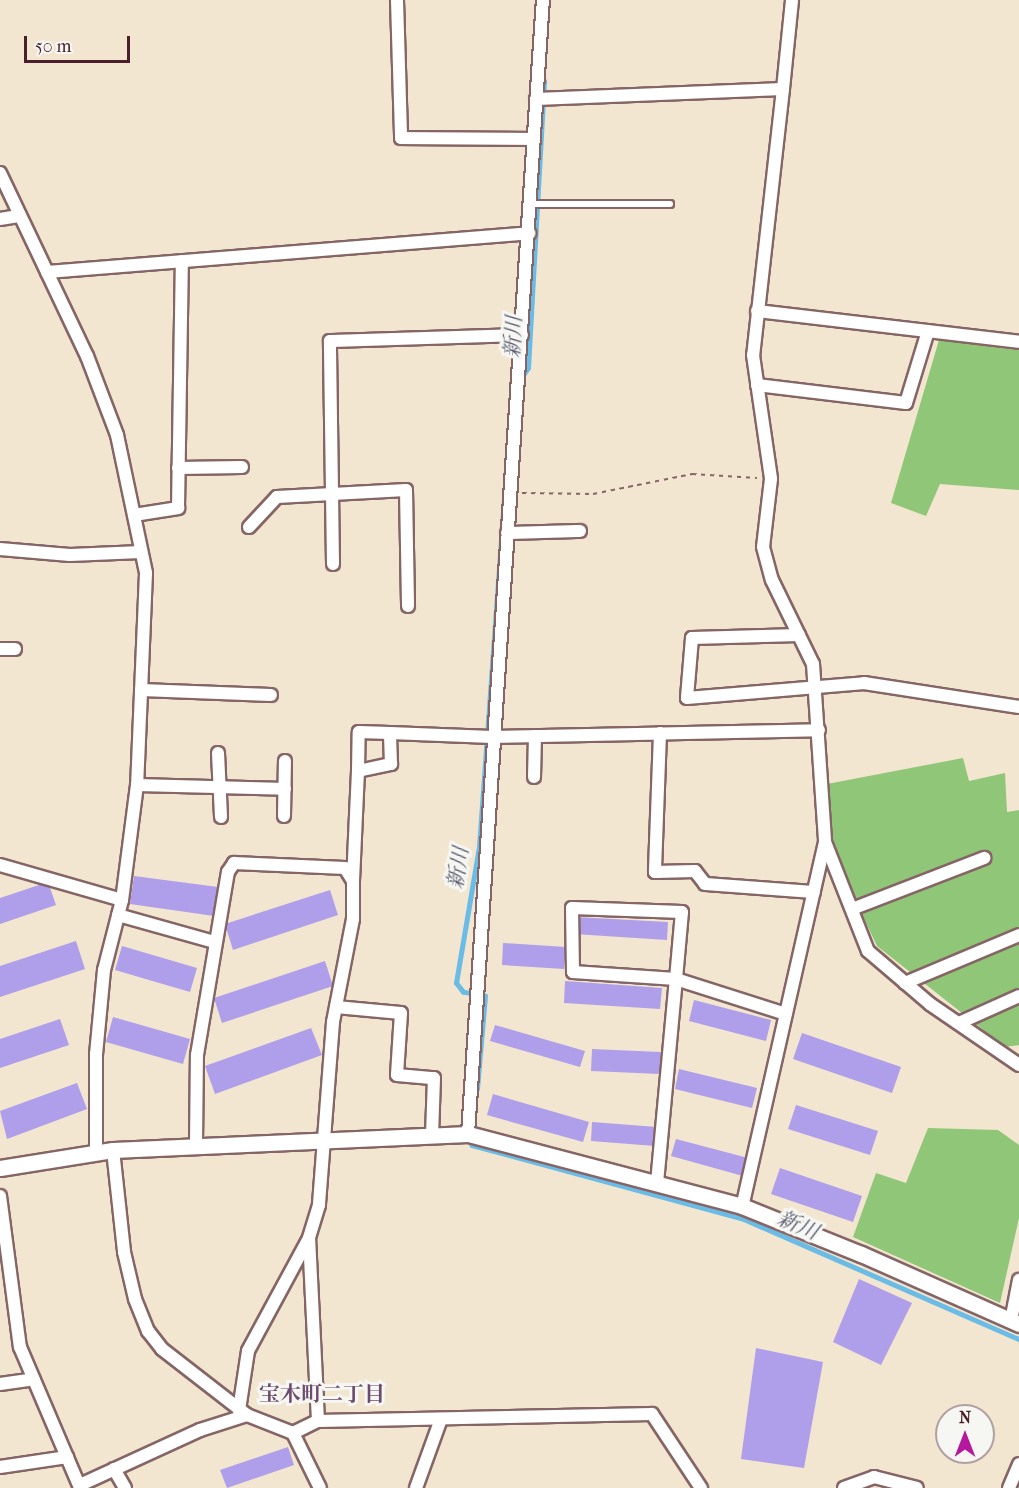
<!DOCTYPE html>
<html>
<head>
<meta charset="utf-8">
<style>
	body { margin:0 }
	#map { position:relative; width:1019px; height:1488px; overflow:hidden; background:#f2e6d0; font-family:"IM FELL French Canon","Noto Serif JP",serif }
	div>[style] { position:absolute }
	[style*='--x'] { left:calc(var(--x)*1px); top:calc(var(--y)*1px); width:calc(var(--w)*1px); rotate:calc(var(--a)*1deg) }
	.green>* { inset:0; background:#90c678 }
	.stream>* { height:4.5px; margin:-2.25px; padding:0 2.25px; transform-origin:2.25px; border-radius:2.25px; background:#6abbe5 }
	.building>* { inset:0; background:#af9ee9 }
	.path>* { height:2px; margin-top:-1px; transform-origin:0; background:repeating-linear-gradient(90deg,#856565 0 4.5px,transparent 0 9px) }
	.roads { filter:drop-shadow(2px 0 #856565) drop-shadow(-2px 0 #856565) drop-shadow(0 2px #856565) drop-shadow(0 -2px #856565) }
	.service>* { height:6px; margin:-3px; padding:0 3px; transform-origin:3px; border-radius:3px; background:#fff }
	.minor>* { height:12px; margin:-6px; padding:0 6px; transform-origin:6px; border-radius:6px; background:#fff }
	.tertiary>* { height:15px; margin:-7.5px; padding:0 7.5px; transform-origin:7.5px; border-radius:7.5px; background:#fff }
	span { translate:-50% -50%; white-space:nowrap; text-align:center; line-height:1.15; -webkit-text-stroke:6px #f6f6f2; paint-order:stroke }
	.water-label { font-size:21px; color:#55566c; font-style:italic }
	.neighbourhood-label { font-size:21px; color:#6d4b6e; font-weight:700 }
	.north { position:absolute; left:935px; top:1404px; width:60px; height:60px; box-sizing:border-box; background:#f6f6f2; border:2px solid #b1a0a2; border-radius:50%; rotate:0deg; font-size:16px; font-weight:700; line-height:24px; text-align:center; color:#4a1f2b }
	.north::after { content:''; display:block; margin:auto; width:21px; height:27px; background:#b5179e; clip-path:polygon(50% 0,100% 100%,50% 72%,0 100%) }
	.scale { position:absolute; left:24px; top:36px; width:106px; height:27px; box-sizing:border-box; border:3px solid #4a1f2b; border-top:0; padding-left:8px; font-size:18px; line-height:21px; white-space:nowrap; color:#4a1f2b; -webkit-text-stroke:4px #f6f6f2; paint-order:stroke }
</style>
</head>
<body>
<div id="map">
	<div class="green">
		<div style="clip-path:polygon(939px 340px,1019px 350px,1019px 490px,940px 484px,926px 516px,891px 503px)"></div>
		<div style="clip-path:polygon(963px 758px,969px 781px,1005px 773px,1007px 812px,1019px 810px,1019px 1045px,1005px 1047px,877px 946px,830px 848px,827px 784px)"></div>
		<div style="clip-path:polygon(928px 1128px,998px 1130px,1019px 1145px,1019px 1218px,1000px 1303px,853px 1237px,876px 1173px,906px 1183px)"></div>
	</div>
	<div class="stream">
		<div style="--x:521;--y:378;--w:12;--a:-55"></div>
		<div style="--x:528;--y:368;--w:287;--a:-86.8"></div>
		<div style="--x:477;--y:1089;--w:93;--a:-85.1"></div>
		<div style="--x:485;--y:996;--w:22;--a:-170"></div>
		<div style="--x:463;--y:992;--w:11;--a:-128"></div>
		<div style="--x:456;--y:983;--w:138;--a:-80.4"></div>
		<div style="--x:479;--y:847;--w:348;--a:-85.9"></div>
		<div style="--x:473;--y:1137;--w:8;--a:97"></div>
		<div style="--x:472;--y:1145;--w:282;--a:15.2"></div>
		<div style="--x:744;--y:1219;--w:300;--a:23.6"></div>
	</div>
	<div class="building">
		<div style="clip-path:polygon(134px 876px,218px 887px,214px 916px,130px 904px)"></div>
		<div style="clip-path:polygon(48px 882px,56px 905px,0 924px,0 898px)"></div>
		<div style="clip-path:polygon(330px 890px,338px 915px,233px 950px,225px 924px)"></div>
		<div style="clip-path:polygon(575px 917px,668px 922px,667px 940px,574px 934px)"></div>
		<div style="clip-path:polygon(76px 941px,85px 969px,0 997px,0 966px)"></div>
		<div style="clip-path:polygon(503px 943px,566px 947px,564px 969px,502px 965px)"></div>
		<div style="clip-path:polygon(122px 946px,197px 968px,190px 992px,115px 970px)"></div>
		<div style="clip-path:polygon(325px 961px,333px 986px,222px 1023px,214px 998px)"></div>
		<div style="clip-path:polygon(565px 981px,662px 988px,660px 1009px,564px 1003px)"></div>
		<div style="clip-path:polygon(694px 1000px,771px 1020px,766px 1041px,689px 1021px)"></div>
		<div style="clip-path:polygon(113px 1017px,190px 1039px,183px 1064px,106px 1042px)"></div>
		<div style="clip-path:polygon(60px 1019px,69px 1045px,0 1068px,0 1039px)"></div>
		<div style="clip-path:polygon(495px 1025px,585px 1051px,580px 1067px,490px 1041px)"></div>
		<div style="clip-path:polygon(311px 1028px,322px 1055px,215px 1094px,205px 1066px)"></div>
		<div style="clip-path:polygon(802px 1033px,901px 1067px,892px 1093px,793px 1059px)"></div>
		<div style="clip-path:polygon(592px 1049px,661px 1052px,660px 1074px,591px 1071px)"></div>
		<div style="clip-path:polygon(679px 1069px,757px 1088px,752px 1108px,675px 1089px)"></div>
		<div style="clip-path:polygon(77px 1083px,87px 1109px,7px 1139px,0 1111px)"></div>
		<div style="clip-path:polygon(493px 1094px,589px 1122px,583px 1142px,487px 1115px)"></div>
		<div style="clip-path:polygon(796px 1105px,878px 1131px,870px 1155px,788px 1129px)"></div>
		<div style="clip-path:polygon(592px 1122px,657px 1127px,655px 1146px,591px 1141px)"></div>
		<div style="clip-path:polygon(676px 1139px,748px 1158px,743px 1176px,671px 1156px)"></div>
		<div style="clip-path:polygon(780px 1168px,862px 1196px,853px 1222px,771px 1194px)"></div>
		<div style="clip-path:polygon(859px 1279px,912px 1303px,881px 1365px,833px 1342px)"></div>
		<div style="clip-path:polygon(756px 1348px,823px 1362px,804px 1468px,741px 1459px)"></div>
		<div style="clip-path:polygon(288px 1447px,294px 1465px,227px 1488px,220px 1470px)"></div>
	</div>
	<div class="path">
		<div style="--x:522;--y:493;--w:71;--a:0.8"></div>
		<div style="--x:593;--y:494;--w:101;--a:-11.4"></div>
		<div style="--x:692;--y:474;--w:65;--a:3.5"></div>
	</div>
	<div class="roads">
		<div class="service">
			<div style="--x:531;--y:204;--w:139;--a:0"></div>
		</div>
		<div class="minor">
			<div style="--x:397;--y:0;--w:138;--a:88.3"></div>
			<div style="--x:401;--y:138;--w:133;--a:0.4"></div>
			<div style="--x:783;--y:89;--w:89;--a:-84.2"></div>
			<div style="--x:536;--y:99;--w:247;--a:-2.3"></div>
			<div style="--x:783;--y:89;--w:268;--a:96.4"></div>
			<div style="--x:753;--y:355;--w:125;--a:81.7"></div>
			<div style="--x:771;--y:479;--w:68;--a:96.7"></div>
			<div style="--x:763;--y:547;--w:34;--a:75"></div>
			<div style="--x:772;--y:580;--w:93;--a:64"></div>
			<div style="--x:813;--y:664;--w:178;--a:86.1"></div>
			<div style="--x:825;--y:842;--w:373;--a:102.8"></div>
			<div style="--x:0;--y:173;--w:203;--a:64.6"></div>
			<div style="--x:87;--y:356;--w:85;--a:69.2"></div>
			<div style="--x:117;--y:435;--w:141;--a:78.1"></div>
			<div style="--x:146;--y:573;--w:212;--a:92.4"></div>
			<div style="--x:137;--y:785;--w:116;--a:97.4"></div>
			<div style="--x:122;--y:900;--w:72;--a:104.4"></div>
			<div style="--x:104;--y:970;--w:84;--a:95.4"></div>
			<div style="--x:96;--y:1054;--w:99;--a:90"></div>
			<div style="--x:0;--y:219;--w:19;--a:-9"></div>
			<div style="--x:47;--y:272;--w:484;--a:-4.6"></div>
			<div style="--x:757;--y:311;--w:264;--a:6.7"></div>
			<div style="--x:757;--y:385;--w:150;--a:6.9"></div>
			<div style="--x:906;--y:403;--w:75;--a:-73"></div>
			<div style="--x:178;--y:468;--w:64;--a:-0.9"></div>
			<div style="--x:134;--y:515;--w:45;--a:-9"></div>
			<div style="--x:178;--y:508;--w:247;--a:-89.1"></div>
			<div style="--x:249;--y:527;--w:41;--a:-47"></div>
			<div style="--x:277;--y:497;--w:129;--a:-3.1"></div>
			<div style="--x:406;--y:490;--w:116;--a:89"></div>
			<div style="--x:507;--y:533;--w:73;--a:-1.6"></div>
			<div style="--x:0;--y:549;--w:70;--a:4.9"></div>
			<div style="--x:70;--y:555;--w:71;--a:-2.4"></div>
			<div style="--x:333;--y:564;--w:223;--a:-90.8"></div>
			<div style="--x:330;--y:341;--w:192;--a:-1.8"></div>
			<div style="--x:799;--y:635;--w:107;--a:178.4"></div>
			<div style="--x:692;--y:638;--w:60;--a:94.8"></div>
			<div style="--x:687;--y:698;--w:178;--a:-4.8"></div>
			<div style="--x:864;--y:683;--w:157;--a:8.8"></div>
			<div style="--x:0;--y:649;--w:15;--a:0"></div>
			<div style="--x:141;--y:690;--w:130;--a:2.2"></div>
			<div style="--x:660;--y:733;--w:139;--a:92.1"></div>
			<div style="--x:655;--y:872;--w:40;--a:-1.4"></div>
			<div style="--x:695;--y:871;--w:16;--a:52"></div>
			<div style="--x:705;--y:884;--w:109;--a:4.2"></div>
			<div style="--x:218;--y:753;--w:64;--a:87.3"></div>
			<div style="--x:358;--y:771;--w:39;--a:-89"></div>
			<div style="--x:359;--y:732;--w:31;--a:2"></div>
			<div style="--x:534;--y:777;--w:41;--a:-88.6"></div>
			<div style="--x:137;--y:785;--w:148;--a:1.5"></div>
			<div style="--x:284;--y:816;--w:55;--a:-89"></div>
			<div style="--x:825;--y:842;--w:117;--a:68.5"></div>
			<div style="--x:868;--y:951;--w:82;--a:40.5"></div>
			<div style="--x:930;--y:1004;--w:108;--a:34.4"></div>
			<div style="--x:0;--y:865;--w:127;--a:16"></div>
			<div style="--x:353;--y:881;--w:110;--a:-87.4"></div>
			<div style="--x:358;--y:771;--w:34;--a:-12"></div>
			<div style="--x:391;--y:764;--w:31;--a:-92"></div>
			<div style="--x:390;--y:733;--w:102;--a:2.2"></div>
			<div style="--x:492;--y:737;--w:327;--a:-1.2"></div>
			<div style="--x:852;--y:909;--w:142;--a:-21.1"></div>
			<div style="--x:118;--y:915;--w:101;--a:15.6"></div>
			<div style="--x:905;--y:983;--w:124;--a:-22.8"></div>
			<div style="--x:336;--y:1007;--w:65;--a:5.3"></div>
			<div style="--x:401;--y:1013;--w:62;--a:93.7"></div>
			<div style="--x:397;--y:1075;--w:37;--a:5"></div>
			<div style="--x:434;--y:1078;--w:57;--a:92"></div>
			<div style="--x:959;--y:1023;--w:66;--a:-24.2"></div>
			<div style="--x:468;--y:1134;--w:1136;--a:-86.22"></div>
			<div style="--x:196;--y:1145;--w:90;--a:-89.4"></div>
			<div style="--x:197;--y:1055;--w:186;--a:-80.4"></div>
			<div style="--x:228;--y:872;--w:11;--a:-56"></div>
			<div style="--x:234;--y:863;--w:111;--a:2.6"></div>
			<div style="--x:345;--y:868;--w:15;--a:58"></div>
			<div style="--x:353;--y:881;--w:38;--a:90"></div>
			<div style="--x:353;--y:919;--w:105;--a:101"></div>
			<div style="--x:333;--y:1022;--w:184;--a:94.4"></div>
			<div style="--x:319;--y:1205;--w:34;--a:107"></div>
			<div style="--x:309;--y:1238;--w:128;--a:118.4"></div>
			<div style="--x:248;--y:1351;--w:60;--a:98.7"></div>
			<div style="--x:113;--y:1150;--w:103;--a:83.8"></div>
			<div style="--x:124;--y:1252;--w:48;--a:76.8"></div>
			<div style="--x:135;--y:1299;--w:35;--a:68"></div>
			<div style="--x:148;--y:1331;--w:23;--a:52"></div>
			<div style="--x:162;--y:1349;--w:108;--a:37.8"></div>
			<div style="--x:247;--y:1415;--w:49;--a:21.4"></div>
			<div style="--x:293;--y:1433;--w:61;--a:63.9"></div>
			<div style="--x:657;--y:1183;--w:205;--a:-84.7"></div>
			<div style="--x:676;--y:979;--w:67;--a:-84.9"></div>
			<div style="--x:682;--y:912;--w:110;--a:-177.9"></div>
			<div style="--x:572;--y:908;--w:64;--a:89.1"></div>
			<div style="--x:573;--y:972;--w:103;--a:3.9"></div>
			<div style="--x:676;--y:979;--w:115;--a:17.7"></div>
			<div style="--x:0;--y:1196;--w:152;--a:82.5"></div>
			<div style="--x:20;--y:1347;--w:153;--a:66.9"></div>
			<div style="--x:1011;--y:1321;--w:42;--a:-79"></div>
			<div style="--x:0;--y:1384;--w:34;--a:-8"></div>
			<div style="--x:318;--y:1421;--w:334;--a:-1.2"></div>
			<div style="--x:652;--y:1414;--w:89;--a:56.5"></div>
			<div style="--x:293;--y:1433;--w:28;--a:-26"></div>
			<div style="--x:318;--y:1421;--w:181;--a:-92.8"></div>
			<div style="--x:0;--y:1467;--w:68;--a:-8.5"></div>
			<div style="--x:114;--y:1469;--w:22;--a:60"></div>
			<div style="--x:80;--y:1485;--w:132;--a:-24.6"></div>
			<div style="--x:200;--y:1430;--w:49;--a:-17.7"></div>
			<div style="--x:416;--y:1488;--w:73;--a:-70.1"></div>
			<div style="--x:844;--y:1488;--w:32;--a:-20"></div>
			<div style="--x:874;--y:1477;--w:44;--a:14.3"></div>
			<div style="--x:1009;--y:1488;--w:26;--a:-67"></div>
		</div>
		<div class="tertiary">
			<div style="--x:0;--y:1168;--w:114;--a:-9.1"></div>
			<div style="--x:113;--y:1150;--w:355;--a:-2.6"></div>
			<div style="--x:468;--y:1134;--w:283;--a:14.7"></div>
			<div style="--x:742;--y:1206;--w:128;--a:22"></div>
			<div style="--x:861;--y:1254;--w:173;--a:23.9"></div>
		</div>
	</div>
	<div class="water-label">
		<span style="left:513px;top:337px;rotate:-87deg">新川</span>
		<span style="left:458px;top:868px;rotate:-81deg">新川</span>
		<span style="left:798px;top:1225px;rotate:23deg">新川</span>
	</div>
	<div class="neighbourhood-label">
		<span style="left:322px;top:1394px">宝木町二丁目</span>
	</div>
	<div class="north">N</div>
	<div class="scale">50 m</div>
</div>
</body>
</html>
